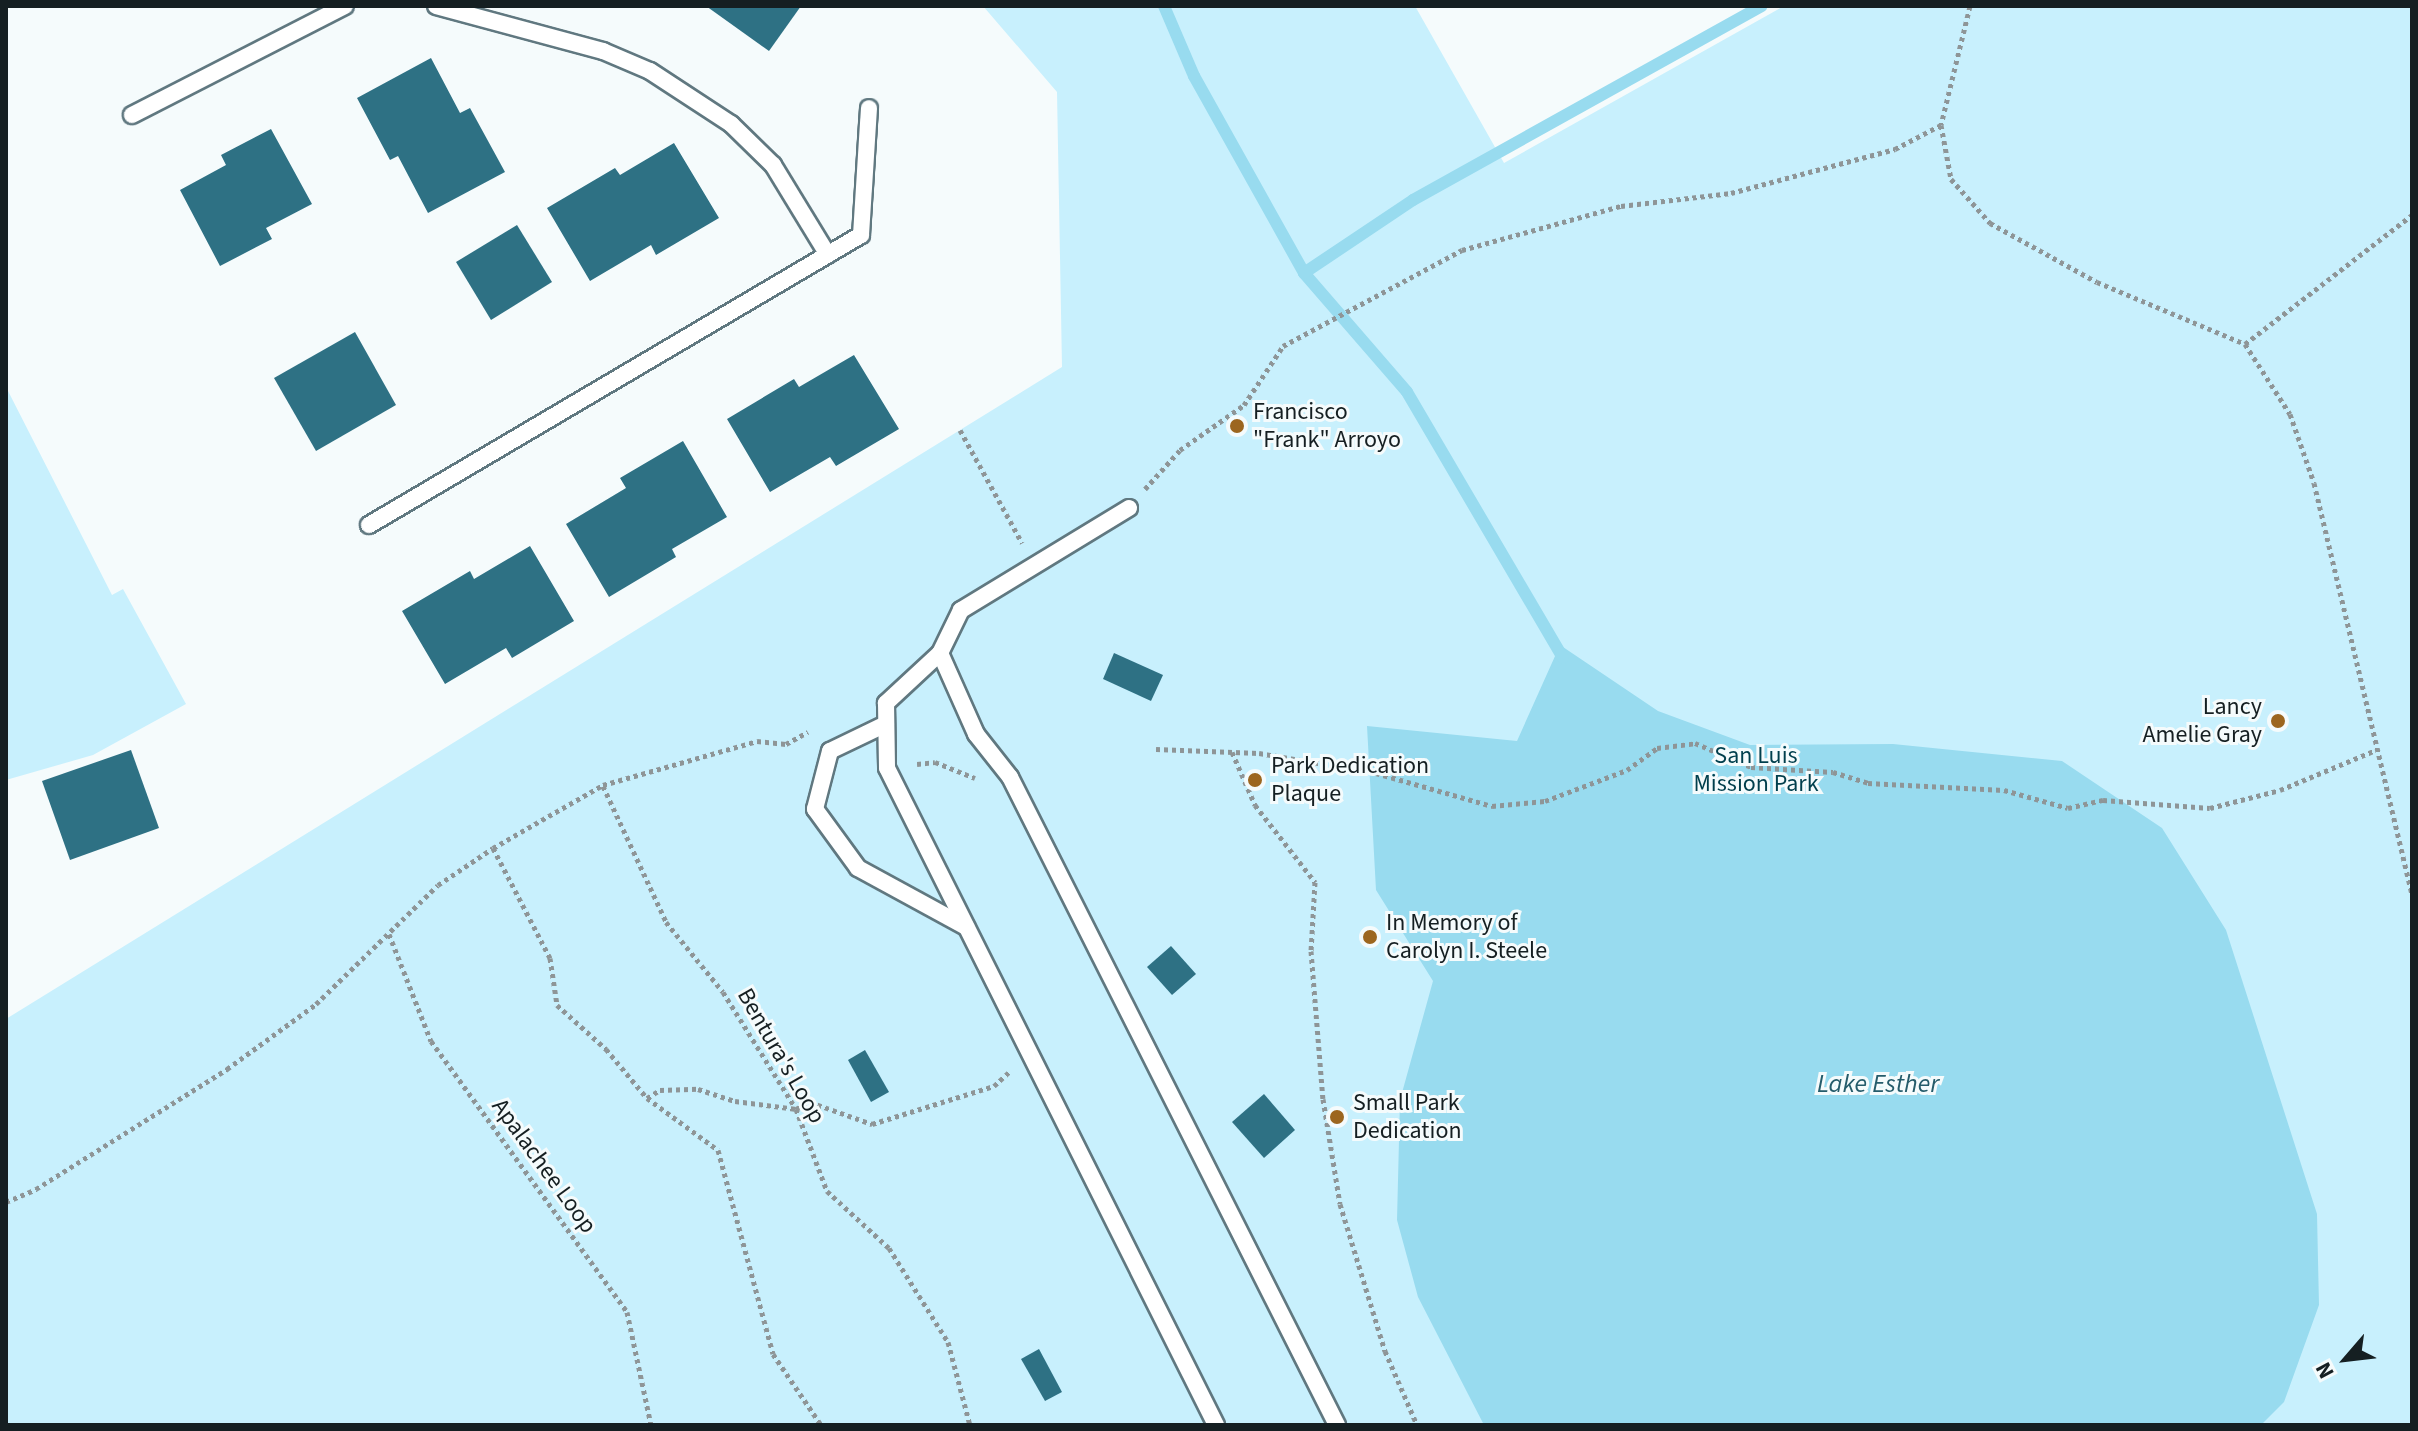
<!DOCTYPE html>
<html>
<head>
<meta charset="utf-8">
<style>
	body { margin:0 }
	#map { position:relative; width:2418px; height:1431px; overflow:hidden; background:#f5fbfc; font-family:"Source Sans 3",sans-serif }
	div>[style] { position:absolute }
	[style*='--x'] { left:calc(var(--x)*1px); top:calc(var(--y)*1px); width:calc(var(--w)*1px); rotate:calc(var(--a)*1deg) }
	.green>* { inset:0; background:#c8f0fd }
	.water>* { inset:0; background:#98dbef }
	.stream>* { height:12px; margin:-6px; padding:0 6px; transform-origin:6px; border-radius:6px; background:#98dbef }
	.building>* { inset:0; background:#2e7184 }
	.path>* { height:5px; margin-top:-2.5px; transform-origin:0; background:repeating-linear-gradient(90deg,#8e9597 0 4px,transparent 0 8px) }
	.roads { filter:drop-shadow(2px 0 #607880) drop-shadow(-2px 0 #607880) drop-shadow(0 2px #607880) drop-shadow(0 -2px #607880) }
	.lane>* { height:16px; margin:-8px; padding:0 8px; transform-origin:8px; border-radius:8px; background:#fff }
	.dots>* { width:22px; height:22px; translate:-50% -50%; box-sizing:border-box; border:4px solid #f5fbfc; border-radius:50% }
	span { translate:-50% -50%; white-space:nowrap; text-align:center; line-height:1.15; -webkit-text-stroke:6px #f5fbfc; paint-order:stroke }
	.poi-label { font-size:24px; color:#151f22 }
	.left { translate:0 -50%; text-align:left }
	.right { translate:-100% -50%; text-align:right }
	.park-label { font-size:24px; color:#003f4d }
	.street-label { font-size:24px; color:#151f22 }
	.water-label { font-size:26px; color:#255c6b; font-style:italic }
	.frame { position:absolute; inset:0; border:8px solid #151f22; pointer-events:none }
	.north { position:absolute; left:2306px; top:1319px; width:80px; height:80px; -webkit-text-stroke:6px #f5fbfc; paint-order:stroke; rotate:242deg; font-size:22px; font-weight:700; line-height:32px; text-align:center; color:#151f22 }
	.north::after { content:''; display:block; margin:auto; width:28px; height:36px; background:#151f22; clip-path:polygon(50% 0,100% 100%,50% 72%,0 100%) }
</style>
</head>
<body>
<div id="map">
	<div class="green">
		<div style="clip-path:polygon(983px 6px,1415px 6px,1504px 163px,1784px 6px,2412px 6px,2412px 1425px,6px 1425px,6px 1019px,1062px 367px,1057px 92px)"></div>
		<div style="clip-path:polygon(6px 387px,112px 595px,123px 589px,186px 704px,93px 755px,6px 780px)"></div>
	</div>
	<div class="water">
		<div style="clip-path:polygon(1560px 645px,1658px 711px,1750px 745px,1893px 744px,2062px 761px,2162px 828px,2226px 930px,2317px 1214px,2319px 1305px,2284px 1402px,2261px 1425px,1484px 1425px,1418px 1297px,1397px 1220px,1400px 1100px,1433px 981px,1376px 890px,1367px 726px,1517px 741px)"></div>
	</div>
	<div class="stream">
		<div style="--x:1164;--y:6;--w:76;--a:66.8"></div>
		<div style="--x:1194;--y:76;--w:226;--a:60.8"></div>
		<div style="--x:1304;--y:273;--w:157;--a:49.1"></div>
		<div style="--x:1407;--y:392;--w:308;--a:59.6"></div>
		<div style="--x:1304;--y:273;--w:131;--a:-33.8"></div>
		<div style="--x:1413;--y:200;--w:399;--a:-29.1"></div>
	</div>
	<div class="building">
		<div style="clip-path:polygon(706px 6px,801px 6px,769px 51px)"></div>
		<div style="clip-path:polygon(431px 58px,460px 113px,470px 108px,505px 172px,428px 213px,398px 156px,390px 160px,357px 98px)"></div>
		<div style="clip-path:polygon(271px 129px,312px 204px,266px 228px,272px 239px,220px 266px,180px 190px,226px 165px,221px 155px)"></div>
		<div style="clip-path:polygon(674px 143px,719px 218px,656px 255px,651px 245px,590px 281px,547px 208px,615px 168px,620px 175px)"></div>
		<div style="clip-path:polygon(517px 225px,552px 282px,491px 320px,456px 262px)"></div>
		<div style="clip-path:polygon(355px 332px,396px 405px,316px 451px,274px 378px)"></div>
		<div style="clip-path:polygon(854px 355px,899px 429px,836px 466px,830px 457px,770px 492px,727px 419px,794px 379px,799px 387px)"></div>
		<div style="clip-path:polygon(683px 441px,727px 517px,672px 549px,676px 557px,609px 597px,566px 524px,626px 488px,620px 478px)"></div>
		<div style="clip-path:polygon(530px 546px,574px 621px,512px 658px,506px 648px,445px 684px,402px 611px,470px 571px,474px 579px)"></div>
		<div style="clip-path:polygon(1114px 653px,1163px 675px,1151px 701px,1103px 679px)"></div>
		<div style="clip-path:polygon(131px 750px,159px 828px,70px 860px,42px 781px)"></div>
		<div style="clip-path:polygon(1171px 946px,1196px 974px,1172px 995px,1147px 967px)"></div>
		<div style="clip-path:polygon(865px 1050px,889px 1092px,871px 1102px,848px 1060px)"></div>
		<div style="clip-path:polygon(1264px 1094px,1295px 1130px,1264px 1158px,1232px 1122px)"></div>
		<div style="clip-path:polygon(1039px 1349px,1062px 1392px,1045px 1401px,1021px 1359px)"></div>
	</div>
	<div class="path">
		<div style="--x:1970;--y:6;--w:122;--a:103.7"></div>
		<div style="--x:1941;--y:125;--w:55;--a:79.5"></div>
		<div style="--x:1951;--y:179;--w:59;--a:48.4"></div>
		<div style="--x:1990;--y:223;--w:122;--a:28.9"></div>
		<div style="--x:2097;--y:282;--w:160;--a:22.7"></div>
		<div style="--x:2245;--y:344;--w:83;--a:57.3"></div>
		<div style="--x:2290;--y:414;--w:73;--a:70.8"></div>
		<div style="--x:2314;--y:483;--w:422;--a:76.6"></div>
		<div style="--x:2245;--y:344;--w:211;--a:-37.7"></div>
		<div style="--x:960;--y:430;--w:129;--a:61.2"></div>
		<div style="--x:1145;--y:489;--w:52;--a:-48.1"></div>
		<div style="--x:1180;--y:450;--w:78;--a:-35.1"></div>
		<div style="--x:1244;--y:405;--w:71;--a:-56.5"></div>
		<div style="--x:1283;--y:346;--w:203;--a:-28.2"></div>
		<div style="--x:1462;--y:250;--w:165;--a:-15.5"></div>
		<div style="--x:1621;--y:206;--w:111;--a:-6.7"></div>
		<div style="--x:1731;--y:193;--w:170;--a:-15"></div>
		<div style="--x:1895;--y:149;--w:52;--a:-27.6"></div>
		<div style="--x:1156;--y:749;--w:103;--a:2.2"></div>
		<div style="--x:1259;--y:753;--w:119;--a:9.7"></div>
		<div style="--x:1376;--y:773;--w:121;--a:15.9"></div>
		<div style="--x:1492;--y:806;--w:53;--a:-5.4"></div>
		<div style="--x:1545;--y:801;--w:88;--a:-20.7"></div>
		<div style="--x:1627;--y:770;--w:37;--a:-36"></div>
		<div style="--x:1657;--y:748;--w:38;--a:-7"></div>
		<div style="--x:1695;--y:743;--w:61;--a:23.2"></div>
		<div style="--x:1751;--y:767;--w:82;--a:3.5"></div>
		<div style="--x:1833;--y:772;--w:37;--a:17"></div>
		<div style="--x:1868;--y:783;--w:136;--a:2.9"></div>
		<div style="--x:2004;--y:790;--w:66;--a:15.7"></div>
		<div style="--x:2068;--y:808;--w:36;--a:-13"></div>
		<div style="--x:2103;--y:800;--w:107;--a:4.3"></div>
		<div style="--x:2210;--y:808;--w:72;--a:-14.4"></div>
		<div style="--x:2280;--y:790;--w:104;--a:-22.6"></div>
		<div style="--x:1232;--y:752;--w:58;--a:66.5"></div>
		<div style="--x:1255;--y:805;--w:98;--a:52.1"></div>
		<div style="--x:1315;--y:882;--w:69;--a:93.3"></div>
		<div style="--x:1311;--y:951;--w:148;--a:85.4"></div>
		<div style="--x:1323;--y:1099;--w:106;--a:80.8"></div>
		<div style="--x:1340;--y:1204;--w:154;--a:73"></div>
		<div style="--x:1385;--y:1351;--w:81;--a:66.6"></div>
		<div style="--x:917;--y:764;--w:18;--a:-6"></div>
		<div style="--x:935;--y:762;--w:43;--a:21.8"></div>
		<div style="--x:603;--y:786;--w:150;--a:65.1"></div>
		<div style="--x:666;--y:922;--w:90;--a:50.8"></div>
		<div style="--x:723;--y:992;--w:138;--a:58"></div>
		<div style="--x:796;--y:1109;--w:88;--a:69.3"></div>
		<div style="--x:827;--y:1191;--w:84;--a:42.6"></div>
		<div style="--x:889;--y:1248;--w:111;--a:57.9"></div>
		<div style="--x:948;--y:1342;--w:86;--a:75.2"></div>
		<div style="--x:493;--y:848;--w:124;--a:62.6"></div>
		<div style="--x:550;--y:958;--w:48;--a:81.5"></div>
		<div style="--x:557;--y:1005;--w:66;--a:41.9"></div>
		<div style="--x:606;--y:1049;--w:64;--a:50.1"></div>
		<div style="--x:647;--y:1098;--w:88;--a:36.2"></div>
		<div style="--x:718;--y:1150;--w:211;--a:74.9"></div>
		<div style="--x:773;--y:1354;--w:86;--a:55.9"></div>
		<div style="--x:389;--y:934;--w:115;--a:68.6"></div>
		<div style="--x:431;--y:1041;--w:334;--a:54.1"></div>
		<div style="--x:627;--y:1312;--w:116;--a:78"></div>
		<div style="--x:647;--y:1098;--w:15;--a:-32"></div>
		<div style="--x:660;--y:1090;--w:38;--a:-2"></div>
		<div style="--x:698;--y:1089;--w:39;--a:18"></div>
		<div style="--x:735;--y:1101;--w:62;--a:7.5"></div>
		<div style="--x:796;--y:1109;--w:16;--a:-27"></div>
		<div style="--x:810;--y:1102;--w:66;--a:19.5"></div>
		<div style="--x:872;--y:1124;--w:128;--a:-17.3"></div>
		<div style="--x:994;--y:1086;--w:22;--a:-43"></div>
		<div style="--x:6;--y:1202;--w:33;--a:-23"></div>
		<div style="--x:36;--y:1189;--w:226;--a:-32.1"></div>
		<div style="--x:227;--y:1069;--w:110;--a:-36.1"></div>
		<div style="--x:316;--y:1004;--w:170;--a:-44.3"></div>
		<div style="--x:438;--y:885;--w:66;--a:-33.9"></div>
		<div style="--x:493;--y:848;--w:127;--a:-29.8"></div>
		<div style="--x:603;--y:785;--w:160;--a:-15.9"></div>
		<div style="--x:757;--y:741;--w:29;--a:6"></div>
		<div style="--x:786;--y:744;--w:25;--a:-29"></div>
	</div>
	<div class="roads">
		<div class="lane">
			<div style="--x:436;--y:6;--w:173;--a:15.1"></div>
			<div style="--x:603;--y:51;--w:51;--a:23.1"></div>
			<div style="--x:650;--y:71;--w:97;--a:33.2"></div>
			<div style="--x:731;--y:124;--w:59;--a:44.3"></div>
			<div style="--x:773;--y:165;--w:105;--a:58.6"></div>
			<div style="--x:132;--y:115;--w:239;--a:-27.1"></div>
			<div style="--x:1129;--y:508;--w:197;--a:148.7"></div>
			<div style="--x:961;--y:610;--w:48;--a:116"></div>
			<div style="--x:940;--y:653;--w:74;--a:137.2"></div>
			<div style="--x:886;--y:703;--w:65;--a:89.1"></div>
			<div style="--x:887;--y:768;--w:735;--a:63.4"></div>
			<div style="--x:369;--y:525;--w:571;--a:-30.52"></div>
			<div style="--x:861;--y:235;--w:127;--a:-86.4"></div>
			<div style="--x:940;--y:653;--w:89;--a:66"></div>
			<div style="--x:976;--y:734;--w:55;--a:51.7"></div>
			<div style="--x:1010;--y:777;--w:726;--a:63.22"></div>
			<div style="--x:886;--y:724;--w:62;--a:154.3"></div>
			<div style="--x:830;--y:751;--w:60;--a:104.5"></div>
			<div style="--x:815;--y:809;--w:73;--a:53.9"></div>
			<div style="--x:858;--y:868;--w:123;--a:28.6"></div>
		</div>
	</div>
	<div class="dots">
		<div style="left:1237px;top:426px;background:#9c661f"></div>
		<div style="left:2278px;top:721px;background:#9c661f"></div>
		<div style="left:1255px;top:780px;background:#9c661f"></div>
		<div style="left:1370px;top:937px;background:#9c661f"></div>
		<div style="left:1337px;top:1117px;background:#9c661f"></div>
	</div>
	<div class="poi-label">
		<span class="left" style="left:1253px;top:426px">Francisco<br>"Frank" Arroyo</span>
		<span class="right" style="left:2262px;top:721px">Lancy<br>Amelie Gray</span>
		<span class="left" style="left:1271px;top:780px">Park Dedication<br>Plaque</span>
		<span class="left" style="left:1386px;top:937px">In Memory of<br>Carolyn I. Steele</span>
		<span class="left" style="left:1353px;top:1117px">Small Park<br>Dedication</span>
	</div>
	<div class="park-label">
		<span style="left:1756px;top:770px">San Luis<br>Mission Park</span>
	</div>
	<div class="street-label">
		<span style="left:781px;top:1056px;rotate:60deg">Bentura's Loop</span>
		<span style="left:544px;top:1166px;rotate:54deg">Apalachee Loop</span>
	</div>
	<div class="water-label">
		<span style="left:1878px;top:1084px">Lake Esther</span>
	</div>
	<div class="frame"></div>
	<div class="north">N</div>
</div>
</body>
</html>
